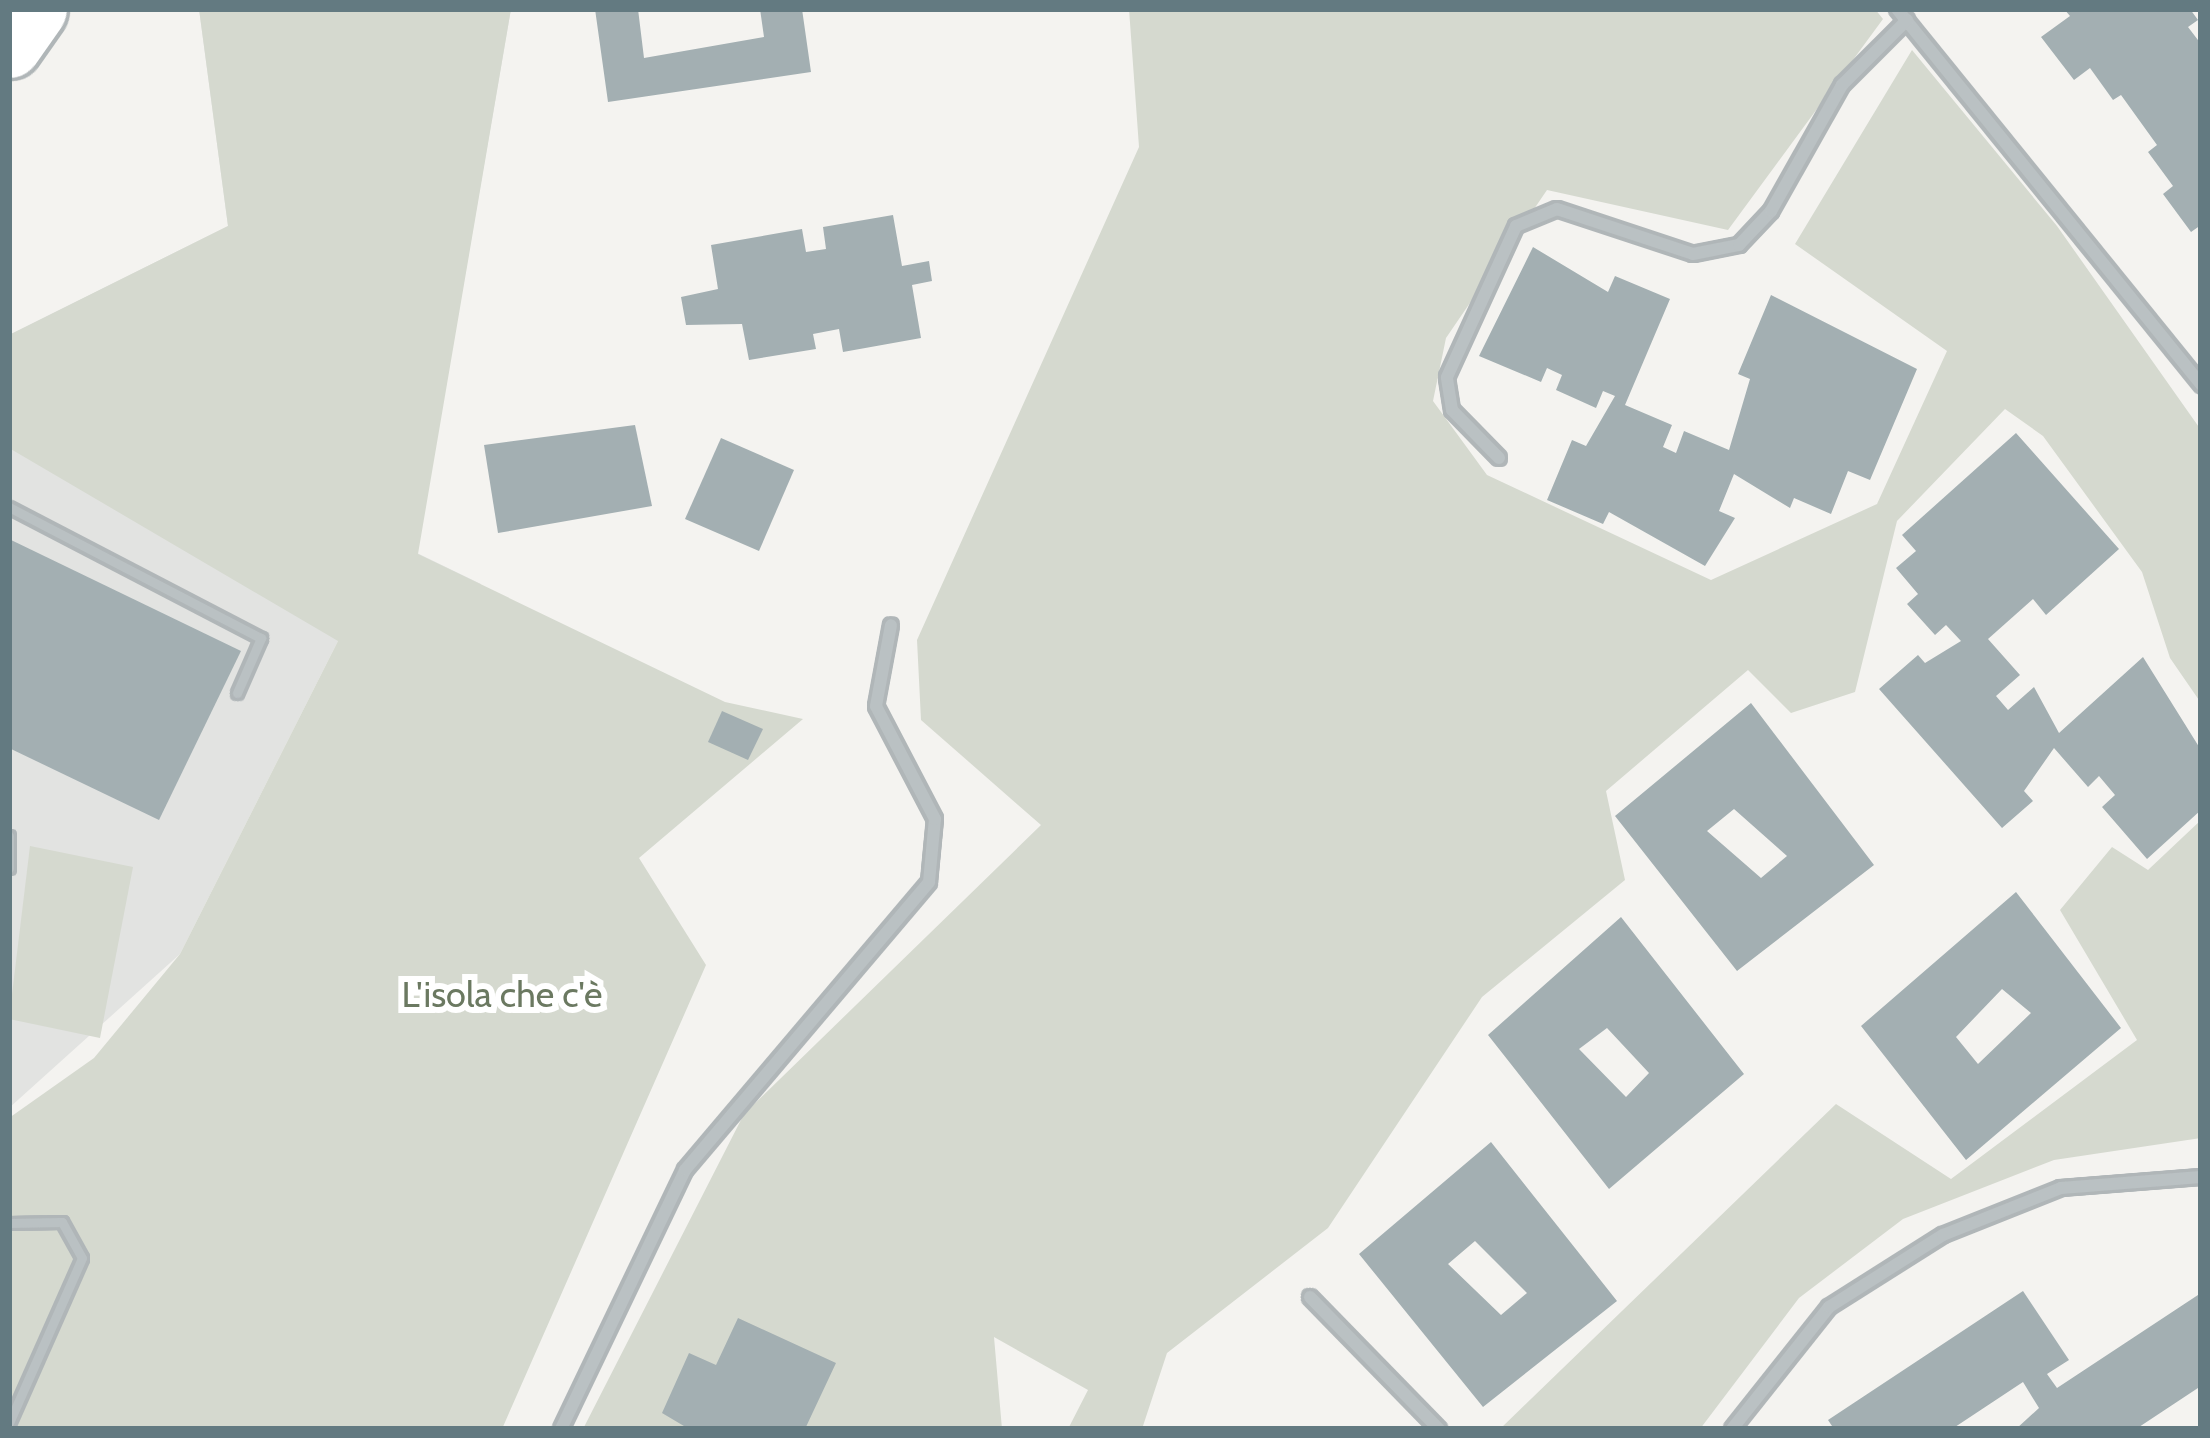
<!DOCTYPE html>
<html>
<head>
<meta charset="utf-8">
<style>
	body { margin:0 }
	#map { position:relative; width:2210px; height:1438px; overflow:hidden; background:#f4f3f0; font-family:Cabin,sans-serif }
	div>[style] { position:absolute }
	[style*='--x'] { left:calc(var(--x)*1px); top:calc(var(--y)*1px); width:calc(var(--w)*1px); rotate:calc(var(--a)*1deg) }
	.built>* { inset:0; background:#e2e3e1 }
	.green>* { inset:0; background:#d5d9cf }
	.building>* { inset:0; background:#a3afb2 }
	.roads { filter:drop-shadow(3px 0 #b0b6b8) drop-shadow(-3px 0 #b0b6b8) drop-shadow(0 3px #b0b6b8) drop-shadow(0 -3px #b0b6b8) }
	.service>* { height:9px; margin:-4.5px; padding:0 4.5px; transform-origin:4.5px; border-radius:4.5px; background:#bac1c3 }
	.minor>* { height:12px; margin:-6px; padding:0 6px; transform-origin:6px; border-radius:6px; background:#bac1c3 }
	.primary>* { height:63px; margin:-31.5px; padding:0 31.5px; transform-origin:31.5px; border-radius:31.5px; background:#fff }
	span { translate:-50% -50%; white-space:nowrap; text-align:center; line-height:1.15; -webkit-text-stroke:12px #fff; paint-order:stroke }
	.park-label { font-size:36px; color:#6b7961 }
	.frame { position:absolute; inset:0; border:12px solid #637a81; pointer-events:none }
</style>
</head>
<body>
<div id="map">
	<div class="built">
		<div style="clip-path:polygon(199px 9px,511px 9px,417px 553px,481px 584px,453px 659px,338px 641px,180px 954px,9px 1108px,9px 335px,228px 226px)"></div>
	</div>
	<div class="green">
		<div style="clip-path:polygon(199px 9px,511px 9px,418px 554px,725px 702px,803px 719px,639px 858px,706px 965px,502px 1429px,9px 1429px,9px 1118px,94px 1058px,180px 954px,338px 641px,9px 448px,9px 335px,228px 226px)"></div>
		<div style="clip-path:polygon(1129px 9px,1875px 9px,1883px 19px,1728px 230px,1547px 190px,1446px 338px,1433px 401px,1487px 475px,1711px 580px,1877px 504px,1947px 351px,1795px 244px,1912px 50px,2057px 226px,2201px 430px,2201px 703px,2170px 658px,2142px 572px,2043px 436px,2005px 409px,1897px 521px,1855px 692px,1791px 713px,1748px 670px,1606px 791px,1625px 880px,1482px 997px,1328px 1228px,1167px 1353px,1142px 1429px,1068px 1429px,1088px 1390px,994px 1337px,1002px 1429px,583px 1429px,744px 1114px,1041px 825px,921px 720px,917px 640px,1139px 147px)"></div>
		<div style="clip-path:polygon(2201px 820px,2201px 1138px,2054px 1160px,1903px 1219px,1799px 1298px,1700px 1429px,1500px 1429px,1836px 1104px,1951px 1179px,2137px 1040px,2060px 910px,2112px 847px,2148px 870px)"></div>
		<div style="clip-path:polygon(30px 846px,133px 867px,100px 1038px,9px 1019px)"></div>
	</div>
	<div class="building">
		<div style="clip-path:polygon(595px 9px,638px 9px,644px 58px,764px 37px,760px 9px,802px 9px,811px 72px,608px 102px)"></div>
		<div style="clip-path:polygon(2064px 9px,2190px 9px,2198px 20px,2188px 27px,2201px 44px,2201px 225px,2191px 232px,2163px 194px,2173px 186px,2148px 152px,2157px 145px,2121px 95px,2113px 100px,2090px 68px,2074px 80px,2041px 37px,2070px 16px)"></div>
		<div style="clip-path:polygon(893px 215px,902px 266px,929px 261px,932px 281px,912px 285px,921px 338px,843px 352px,839px 329px,813px 334px,816px 349px,749px 360px,742px 324px,686px 325px,681px 297px,718px 289px,711px 245px,802px 229px,806px 252px,826px 249px,823px 227px)"></div>
		<div style="clip-path:polygon(1533px 247px,1608px 292px,1615px 276px,1670px 299px,1625px 405px,1672px 425px,1663px 447px,1676px 453px,1684px 431px,1729px 450px,1750px 379px,1738px 374px,1771px 295px,1917px 369px,1870px 480px,1848px 471px,1831px 514px,1794px 498px,1790px 508px,1734px 474px,1719px 511px,1735px 518px,1705px 566px,1609px 512px,1603px 524px,1547px 500px,1572px 440px,1586px 446px,1615px 396px,1603px 391px,1596px 408px,1556px 390px,1562px 375px,1547px 368px,1541px 382px,1479px 356px)"></div>
		<div style="clip-path:polygon(635px 425px,652px 506px,498px 533px,484px 445px)"></div>
		<div style="clip-path:polygon(2016px 433px,2119px 549px,2046px 615px,2033px 599px,1988px 639px,2020px 675px,1996px 696px,2008px 710px,2034px 687px,2059px 733px,2143px 657px,2201px 750px,2201px 810px,2147px 859px,2102px 807px,2115px 795px,2099px 776px,2088px 787px,2054px 748px,2024px 791px,2033px 801px,2002px 828px,1879px 689px,1918px 655px,1925px 663px,1961px 641px,1946px 625px,1935px 635px,1907px 604px,1918px 594px,1896px 568px,1916px 551px,1902px 535px)"></div>
		<div style="clip-path:polygon(721px 438px,794px 470px,759px 551px,685px 519px)"></div>
		<div style="clip-path:polygon(9px 539px,241px 651px,159px 820px,9px 748px)"></div>
		<div style="clip-path:polygon(evenodd,1751px 703px,1874px 865px,1737px 971px,1615px 816px,1751px 703px,1734px 809px,1787px 856px,1761px 878px,1707px 831px,1734px 809px)"></div>
		<div style="clip-path:polygon(722px 711px,763px 729px,748px 760px,708px 742px)"></div>
		<div style="clip-path:polygon(evenodd,2016px 892px,2121px 1028px,1966px 1160px,1861px 1026px,2016px 892px,2002px 989px,2031px 1013px,1978px 1064px,1956px 1037px,2002px 989px)"></div>
		<div style="clip-path:polygon(evenodd,1621px 917px,1744px 1074px,1609px 1189px,1488px 1035px,1621px 917px,1607px 1028px,1649px 1073px,1626px 1097px,1579px 1049px,1607px 1028px)"></div>
		<div style="clip-path:polygon(evenodd,1491px 1142px,1617px 1301px,1483px 1407px,1359px 1254px,1491px 1142px,1475px 1241px,1527px 1293px,1501px 1315px,1448px 1264px,1475px 1241px)"></div>
		<div style="clip-path:polygon(2023px 1291px,2069px 1360px,2047px 1374px,2057px 1388px,2201px 1293px,2201px 1386px,2136px 1429px,2016px 1429px,2039px 1408px,2023px 1382px,1952px 1429px,1834px 1429px,1828px 1420px)"></div>
		<div style="clip-path:polygon(738px 1318px,836px 1363px,805px 1429px,689px 1429px,662px 1413px,689px 1353px,716px 1365px)"></div>
	</div>
	<div class="roads">
		<div class="service">
			<div style="--x:9;--y:507;--w:284;--a:27.5"></div>
			<div style="--x:261;--y:638;--w:60;--a:113.6"></div>
			<div style="--x:9;--y:836;--w:32;--a:90"></div>
			<div style="--x:9;--y:1223;--w:53;--a:-1.1"></div>
			<div style="--x:62;--y:1222;--w:41;--a:60.9"></div>
			<div style="--x:82;--y:1258;--w:180;--a:113.9"></div>
		</div>
		<div class="minor">
			<div style="--x:1897;--y:9;--w:484;--a:51"></div>
			<div style="--x:1499;--y:458;--w:67;--a:-134.4"></div>
			<div style="--x:1452;--y:410;--w:33;--a:-99"></div>
			<div style="--x:1447;--y:377;--w:166;--a:-65.4"></div>
			<div style="--x:1516;--y:226;--w:44;--a:-22.5"></div>
			<div style="--x:1557;--y:209;--w:143;--a:18.3"></div>
			<div style="--x:1693;--y:254;--w:47;--a:-11.1"></div>
			<div style="--x:1739;--y:245;--w:47;--a:-46.7"></div>
			<div style="--x:1771;--y:211;--w:145;--a:-60.6"></div>
			<div style="--x:1842;--y:85;--w:92;--a:-45"></div>
			<div style="--x:1310;--y:1297;--w:185;--a:45.7"></div>
			<div style="--x:561;--y:1429;--w:287;--a:-64.4"></div>
			<div style="--x:685;--y:1170;--w:377;--a:-49.7"></div>
			<div style="--x:929;--y:882;--w:63;--a:-84.6"></div>
			<div style="--x:935;--y:819;--w:127;--a:-117.6"></div>
			<div style="--x:876;--y:706;--w:82;--a:-79.5"></div>
			<div style="--x:1732;--y:1429;--w:156;--a:-51.5"></div>
			<div style="--x:1829;--y:1307;--w:135;--a:-32.3"></div>
			<div style="--x:1943;--y:1235;--w:127;--a:-21.7"></div>
			<div style="--x:2061;--y:1188;--w:140;--a:-4.5"></div>
		</div>
		<div class="primary">
			<div style="--x:9;--y:46;--w:45;--a:-54.9"></div>
		</div>
	</div>
	<div class="park-label">
		<span style="left:502px;top:995px">L'isola che c'è</span>
	</div>
	<div class="frame"></div>
</div>
</body>
</html>
